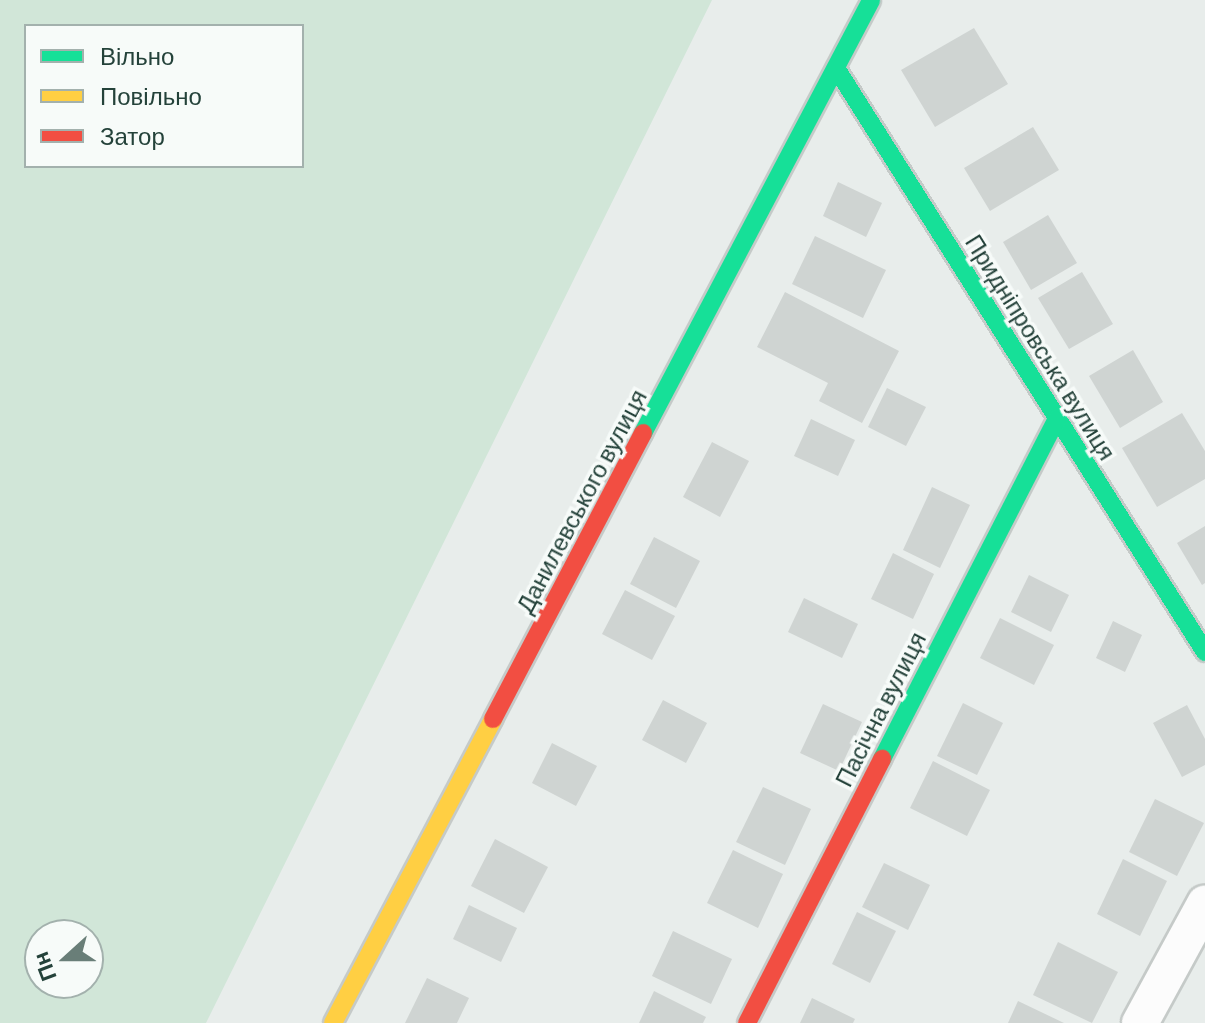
<!DOCTYPE html>
<html>
<head>
<meta charset="utf-8">
<style>
	body { margin:0 }
	#map { position:relative; width:1205px; height:1023px; overflow:hidden; background:#e8edeb; font-family:Barlow,sans-serif }
	div>[style] { position:absolute }
	[style*='--x'] { left:calc(var(--x)*1px); top:calc(var(--y)*1px); width:calc(var(--w)*1px); rotate:calc(var(--a)*1deg) }
	.green>* { inset:0; background:#d1e6d8 }
	.building>* { inset:0; background:#cfd4d2 }
	.roads { filter:drop-shadow(2px 0 #c5cac8) drop-shadow(-2px 0 #c5cac8) drop-shadow(0 2px #c5cac8) drop-shadow(0 -2px #c5cac8) }
	.street>* { height:36px; margin:-18px; padding:0 18px; transform-origin:18px; border-radius:18px; background:#fcfcfc }
	.fast>* { height:18px; margin:-9px; padding:0 9px; transform-origin:9px; border-radius:9px; background:#16e098 }
	.slow>* { height:18px; margin:-9px; padding:0 9px; transform-origin:9px; border-radius:9px; background:#ffcf43 }
	.jam>* { height:18px; margin:-9px; padding:0 9px; transform-origin:9px; border-radius:9px; background:#f24e42 }
	span { translate:-50% -50%; white-space:nowrap; text-align:center; line-height:1.15; -webkit-text-stroke:7px #f7fbf9; paint-order:stroke }
	.street-label { font-size:24px; color:#24423a }
	.legend { position:absolute; left:24px; top:24px; width:280px; height:144px; box-sizing:border-box; background:#f7fbf9; border:2px solid #a3b1ad; margin:0; padding:10px 14px; list-style:none; font-size:24px; color:#24423a }
	.legend li { display:flex; align-items:center; gap:16px; height:40px }
	.legend b { width:40px; border:2px solid #a3b1ad }
	.north { position:absolute; left:24px; top:919px; width:80px; height:80px; box-sizing:border-box; background:#f7fbf9; border:2px solid #a3b1ad; border-radius:50%; rotate:249deg; font-size:22px; font-weight:700; line-height:32px; text-align:center; color:#24423a }
	.north::after { content:''; display:block; margin:auto; width:28px; height:36px; background:#697e78; clip-path:polygon(50% 0,100% 100%,50% 72%,0 100%) }
</style>
</head>
<body>
<div id="map">
	<div class="green">
		<div style="clip-path:polygon(evenodd,0 0,712px 0,206px 1023px,0 1023px,0 0,302px 26px,302px 166px,26px 166px,26px 26px,302px 26px,0 0,88px 935px,88px 983px,40px 983px,40px 935px,88px 935px)"></div>
	</div>
	<div class="building">
		<div style="clip-path:polygon(974px 28px,1008px 84px,935px 127px,901px 70px)"></div>
		<div style="clip-path:polygon(1033px 127px,1059px 170px,990px 211px,964px 168px)"></div>
		<div style="clip-path:polygon(838px 182px,882px 203px,866px 237px,823px 216px)"></div>
		<div style="clip-path:polygon(1048px 215px,1077px 263px,1031px 290px,1003px 242px)"></div>
		<div style="clip-path:polygon(815px 236px,886px 270px,863px 318px,792px 284px)"></div>
		<div style="clip-path:polygon(1082px 272px,1113px 324px,1069px 349px,1038px 298px)"></div>
		<div style="clip-path:polygon(785px 292px,899px 351px,862px 423px,819px 401px,828px 383px,757px 347px)"></div>
		<div style="clip-path:polygon(1133px 350px,1163px 402px,1120px 428px,1089px 376px)"></div>
		<div style="clip-path:polygon(887px 388px,926px 407px,906px 446px,868px 427px)"></div>
		<div style="clip-path:polygon(1182px 413px,1205px 451px,1205px 479px,1157px 507px,1122px 448px)"></div>
		<div style="clip-path:polygon(811px 419px,855px 440px,838px 476px,794px 456px)"></div>
		<div style="clip-path:polygon(712px 442px,749px 461px,720px 517px,683px 497px)"></div>
		<div style="clip-path:polygon(932px 487px,970px 505px,940px 568px,903px 550px)"></div>
		<div style="clip-path:polygon(1205px 526px,1205px 583px,1202px 585px,1177px 543px)"></div>
		<div style="clip-path:polygon(654px 537px,700px 561px,676px 608px,630px 584px)"></div>
		<div style="clip-path:polygon(893px 553px,934px 574px,913px 619px,871px 599px)"></div>
		<div style="clip-path:polygon(1029px 575px,1069px 595px,1051px 632px,1011px 612px)"></div>
		<div style="clip-path:polygon(625px 590px,675px 616px,652px 660px,602px 634px)"></div>
		<div style="clip-path:polygon(804px 598px,858px 624px,842px 658px,788px 632px)"></div>
		<div style="clip-path:polygon(1000px 618px,1054px 645px,1034px 685px,980px 658px)"></div>
		<div style="clip-path:polygon(1113px 621px,1142px 635px,1125px 672px,1096px 658px)"></div>
		<div style="clip-path:polygon(663px 700px,707px 723px,686px 763px,642px 740px)"></div>
		<div style="clip-path:polygon(963px 703px,1003px 723px,977px 775px,937px 756px)"></div>
		<div style="clip-path:polygon(823px 704px,862px 722px,839px 771px,800px 753px)"></div>
		<div style="clip-path:polygon(1187px 705px,1205px 739px,1205px 765px,1182px 777px,1153px 723px)"></div>
		<div style="clip-path:polygon(552px 743px,597px 766px,576px 806px,532px 783px)"></div>
		<div style="clip-path:polygon(933px 761px,990px 790px,967px 836px,910px 808px)"></div>
		<div style="clip-path:polygon(763px 787px,811px 809px,785px 865px,736px 842px)"></div>
		<div style="clip-path:polygon(1155px 799px,1204px 823px,1177px 876px,1129px 852px)"></div>
		<div style="clip-path:polygon(495px 839px,548px 867px,524px 913px,471px 886px)"></div>
		<div style="clip-path:polygon(733px 850px,783px 874px,758px 928px,707px 903px)"></div>
		<div style="clip-path:polygon(1123px 859px,1167px 881px,1140px 936px,1097px 914px)"></div>
		<div style="clip-path:polygon(884px 863px,930px 885px,908px 930px,862px 907px)"></div>
		<div style="clip-path:polygon(469px 905px,517px 928px,501px 962px,453px 939px)"></div>
		<div style="clip-path:polygon(857px 912px,896px 931px,870px 983px,832px 964px)"></div>
		<div style="clip-path:polygon(673px 931px,732px 959px,711px 1004px,652px 976px)"></div>
		<div style="clip-path:polygon(1058px 942px,1118px 972px,1092px 1023px,1033px 995px)"></div>
		<div style="clip-path:polygon(427px 978px,469px 998px,457px 1023px,405px 1023px)"></div>
		<div style="clip-path:polygon(654px 991px,706px 1017px,703px 1023px,639px 1023px)"></div>
		<div style="clip-path:polygon(812px 998px,855px 1019px,853px 1023px,800px 1023px)"></div>
		<div style="clip-path:polygon(1018px 1001px,1064px 1023px,1008px 1023px)"></div>
	</div>
	<div class="roads">
		<div class="street">
			<div style="--x:1140;--y:1023;--w:136;--a:-61.4"></div>
		</div>
		<div class="fast">
			<div style="--x:836;--y:68;--w:691;--a:57.71"></div>
			<div style="--x:643;--y:433;--w:489;--a:-62.2"></div>
			<div style="--x:882;--y:759;--w:383;--a:-62.8"></div>
		</div>
		<div class="slow">
			<div style="--x:333;--y:1023;--w:344;--a:-62.2"></div>
		</div>
		<div class="jam">
			<div style="--x:493;--y:719;--w:323;--a:-62.3"></div>
			<div style="--x:747;--y:1023;--w:297;--a:-62.9"></div>
		</div>
	</div>
	<div class="street-label">
		<span style="left:1041px;top:347px;rotate:58deg">Придніпровська вулиця</span>
		<span style="left:581px;top:501px;rotate:-62deg">Данилевського вулиця</span>
		<span style="left:880px;top:709px;rotate:-63deg">Пасічна вулиця</span>
	</div>
	<ul class="legend">
	<li><b style="height:10px;background:#16e098"></b>Вільно</li>
	<li><b style="height:10px;background:#ffcf43"></b>Повільно</li>
	<li><b style="height:10px;background:#f24e42"></b>Затор</li>
	</ul>
	<div class="north">Пн</div>
</div>
</body>
</html>
